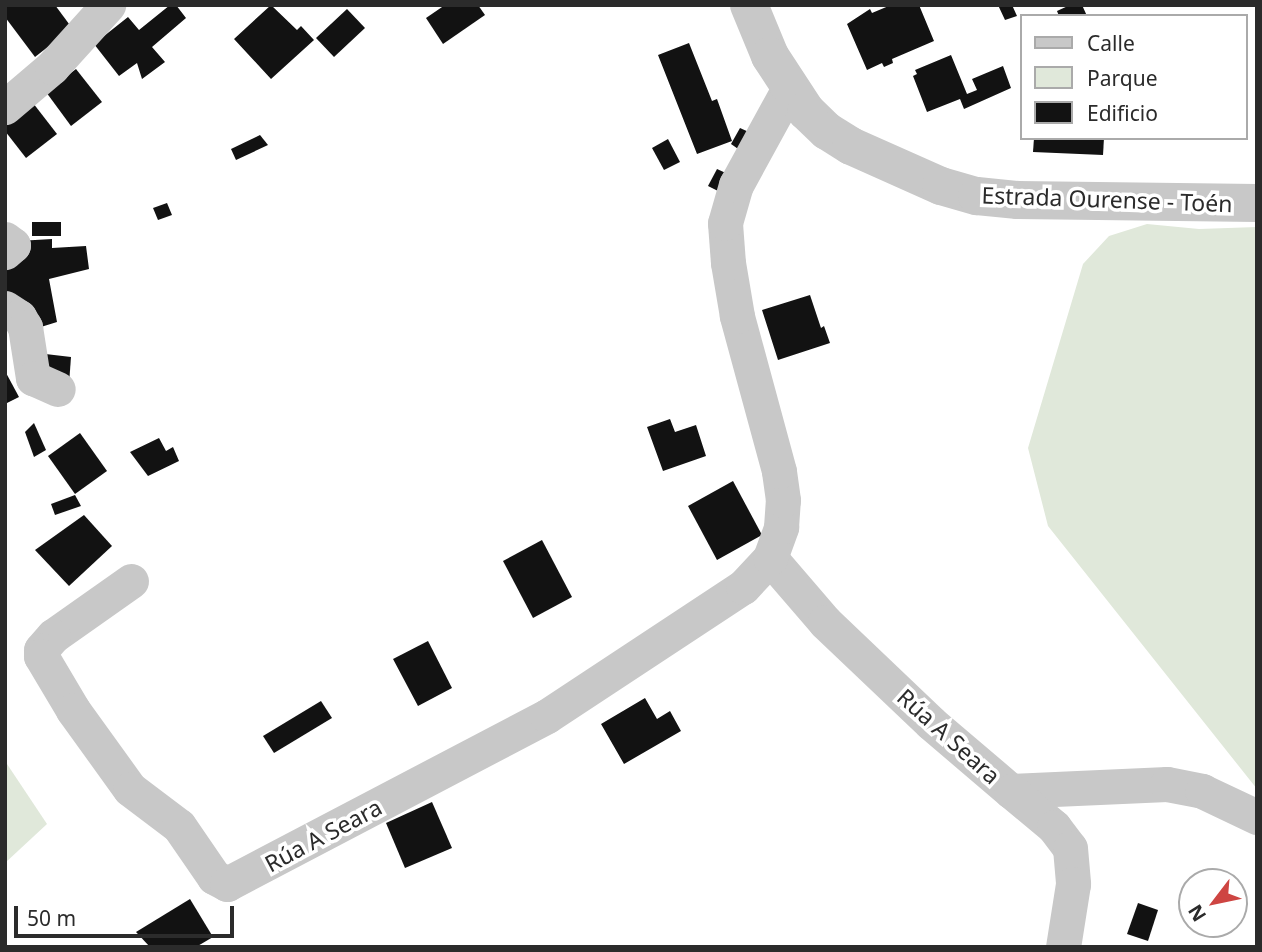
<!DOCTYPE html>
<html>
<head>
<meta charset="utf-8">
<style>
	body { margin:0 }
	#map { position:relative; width:1262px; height:952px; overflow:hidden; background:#fff; font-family:"Noto Sans",sans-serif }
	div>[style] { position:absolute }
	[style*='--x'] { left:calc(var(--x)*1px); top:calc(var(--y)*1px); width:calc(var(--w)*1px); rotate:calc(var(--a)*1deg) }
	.green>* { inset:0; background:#e0e8da }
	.building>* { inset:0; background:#121212 }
	.minor>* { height:35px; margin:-17.5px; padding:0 17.5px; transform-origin:17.5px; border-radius:17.5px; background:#c8c8c8 }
	.tertiary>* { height:38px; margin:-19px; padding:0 19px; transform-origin:19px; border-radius:19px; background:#c8c8c8 }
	span { translate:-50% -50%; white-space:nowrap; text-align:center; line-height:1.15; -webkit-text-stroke:7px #fff; paint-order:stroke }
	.street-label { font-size:23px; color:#2b2b2b }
	.frame { position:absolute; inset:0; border:7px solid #2b2b2b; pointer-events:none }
	.legend { position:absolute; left:1020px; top:14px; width:228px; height:126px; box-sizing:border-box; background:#fff; border:2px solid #aaa; margin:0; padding:9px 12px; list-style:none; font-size:21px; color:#2b2b2b }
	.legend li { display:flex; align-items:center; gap:14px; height:35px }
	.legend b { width:35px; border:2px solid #aaa }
	.north { position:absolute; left:1178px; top:868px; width:70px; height:70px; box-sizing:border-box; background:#fff; border:2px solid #aaa; border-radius:50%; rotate:238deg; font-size:19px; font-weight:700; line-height:28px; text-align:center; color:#2b2b2b }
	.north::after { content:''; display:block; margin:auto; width:24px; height:32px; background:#ce4542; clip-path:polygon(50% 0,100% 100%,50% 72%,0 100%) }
	.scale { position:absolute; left:14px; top:906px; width:220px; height:32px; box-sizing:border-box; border:4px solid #2b2b2b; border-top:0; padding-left:9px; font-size:21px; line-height:24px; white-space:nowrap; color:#2b2b2b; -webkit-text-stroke:5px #fff; paint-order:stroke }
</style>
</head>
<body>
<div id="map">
	<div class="green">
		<div style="clip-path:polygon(1147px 224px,1199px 229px,1257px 227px,1257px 789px,1048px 526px,1028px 448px,1083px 264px,1109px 236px)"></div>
		<div style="clip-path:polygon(5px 761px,47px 824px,5px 863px)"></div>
	</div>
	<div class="building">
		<div style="clip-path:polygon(5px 5px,55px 5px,72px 28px,35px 57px,5px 17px)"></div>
		<div style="clip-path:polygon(170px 5px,176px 5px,186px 18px,152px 47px,165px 62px,142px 79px,137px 63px,119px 76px,94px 44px,128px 17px,139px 30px)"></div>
		<div style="clip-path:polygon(271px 5px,297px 30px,301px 26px,314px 40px,271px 79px,234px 39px)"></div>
		<div style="clip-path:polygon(445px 5px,478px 5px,485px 15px,443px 44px,426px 18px)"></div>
		<div style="clip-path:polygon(891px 5px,919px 5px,934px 41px,892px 59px,893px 63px,884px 67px,882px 63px,867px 70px,847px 24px,870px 9px,872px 13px)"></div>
		<div style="clip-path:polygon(998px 5px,1012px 5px,1017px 16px,1005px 20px)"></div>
		<div style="clip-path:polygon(1070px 5px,1082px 5px,1087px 16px,1059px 16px,1057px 11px)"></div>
		<div style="clip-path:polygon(347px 9px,365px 28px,334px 57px,316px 38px)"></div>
		<div style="clip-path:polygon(689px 43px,712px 101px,717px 99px,732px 141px,697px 154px,658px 55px)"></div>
		<div style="clip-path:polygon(951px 55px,967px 94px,977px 90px,972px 79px,1003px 66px,1011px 88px,964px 109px,960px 99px,927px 112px,913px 76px,917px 74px,915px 70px)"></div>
		<div style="clip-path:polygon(76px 69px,102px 102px,71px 126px,46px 92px)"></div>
		<div style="clip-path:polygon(33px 103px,57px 134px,26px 158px,5px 131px,5px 124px)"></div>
		<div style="clip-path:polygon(740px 128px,751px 133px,741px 151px,731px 144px)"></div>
		<div style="clip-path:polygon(260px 135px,268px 145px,236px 160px,231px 149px)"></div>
		<div style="clip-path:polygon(1034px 138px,1104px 138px,1103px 155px,1033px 152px)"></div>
		<div style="clip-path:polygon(668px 139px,680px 162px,664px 170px,652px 148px)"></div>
		<div style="clip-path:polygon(717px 169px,728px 174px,718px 191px,708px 186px)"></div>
		<div style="clip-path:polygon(167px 203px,172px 215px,158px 220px,153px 208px)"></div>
		<div style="clip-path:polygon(32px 222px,61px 222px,61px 236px,32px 236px)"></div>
		<div style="clip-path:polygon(52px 239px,52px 248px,86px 246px,89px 269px,49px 279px,57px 322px,28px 331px,5px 297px,5px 260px,18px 241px)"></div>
		<div style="clip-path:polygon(810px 295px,821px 328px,824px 326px,830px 343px,778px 360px,762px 310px)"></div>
		<div style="clip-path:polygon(37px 353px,71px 357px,69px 384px,42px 377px)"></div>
		<div style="clip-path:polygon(5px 371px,19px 397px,5px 404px)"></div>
		<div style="clip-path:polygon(670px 419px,675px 432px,696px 425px,706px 456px,663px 471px,647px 427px)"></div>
		<div style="clip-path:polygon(34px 423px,46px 450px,34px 457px,25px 432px)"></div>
		<div style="clip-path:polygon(80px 433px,107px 471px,75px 494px,48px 456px)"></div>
		<div style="clip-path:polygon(159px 438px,166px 451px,173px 447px,179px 461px,148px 476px,130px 452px)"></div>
		<div style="clip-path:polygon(733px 481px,762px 535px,717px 560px,688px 506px)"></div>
		<div style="clip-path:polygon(75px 495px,81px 506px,55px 515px,51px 504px)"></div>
		<div style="clip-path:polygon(84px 515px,112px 546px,69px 586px,35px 550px)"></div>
		<div style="clip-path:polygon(542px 540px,572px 597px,533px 618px,503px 561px)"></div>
		<div style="clip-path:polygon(428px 641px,452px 688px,418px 706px,393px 659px)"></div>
		<div style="clip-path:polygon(645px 698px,657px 719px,670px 711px,681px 731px,624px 764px,601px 724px)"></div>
		<div style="clip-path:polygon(321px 701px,332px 718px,274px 753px,263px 736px)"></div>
		<div style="clip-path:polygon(432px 802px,452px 848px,405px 868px,386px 823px)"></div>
		<div style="clip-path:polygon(190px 899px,213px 937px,196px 947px,150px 947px,136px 932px)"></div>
		<div style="clip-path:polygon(1138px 903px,1158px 910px,1148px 941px,1127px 934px)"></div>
	</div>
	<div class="minor">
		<div style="--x:5;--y:107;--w:62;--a:-40.4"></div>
		<div style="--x:52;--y:67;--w:84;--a:-47.9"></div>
		<div style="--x:5;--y:239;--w:10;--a:37"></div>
		<div style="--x:13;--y:245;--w:11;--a:139"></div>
		<div style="--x:5;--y:308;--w:17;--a:33"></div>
		<div style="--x:19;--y:317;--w:12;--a:59"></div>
		<div style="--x:25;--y:327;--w:52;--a:81.1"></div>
		<div style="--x:33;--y:378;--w:27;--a:24"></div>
		<div style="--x:770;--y:558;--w:84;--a:49.3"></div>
		<div style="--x:825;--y:622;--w:146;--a:43.6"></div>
		<div style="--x:931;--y:723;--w:105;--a:40.4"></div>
		<div style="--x:1011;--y:791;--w:156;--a:-2.6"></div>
		<div style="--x:1167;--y:784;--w:36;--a:11"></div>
		<div style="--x:1202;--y:791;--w:61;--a:25.3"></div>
		<div style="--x:131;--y:581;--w:95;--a:144.8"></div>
		<div style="--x:53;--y:636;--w:18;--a:131"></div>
		<div style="--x:41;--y:650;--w:6;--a:90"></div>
		<div style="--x:41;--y:656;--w:63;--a:59.3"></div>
		<div style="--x:73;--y:710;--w:97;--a:54.2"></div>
		<div style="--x:130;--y:789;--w:61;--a:37.1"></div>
		<div style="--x:179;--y:826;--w:62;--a:55.5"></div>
		<div style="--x:214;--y:877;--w:15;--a:28"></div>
		<div style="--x:227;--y:884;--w:361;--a:-27.7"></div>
		<div style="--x:547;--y:716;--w:235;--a:-33.4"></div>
		<div style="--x:743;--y:587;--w:40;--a:-47"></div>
		<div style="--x:770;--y:558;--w:33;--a:-70"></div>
		<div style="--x:781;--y:527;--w:27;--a:-86"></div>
		<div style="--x:783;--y:500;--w:29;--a:-98"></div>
		<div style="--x:779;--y:471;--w:161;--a:-105.2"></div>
		<div style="--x:737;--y:316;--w:54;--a:-99.6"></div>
		<div style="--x:728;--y:263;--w:40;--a:-94.3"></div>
		<div style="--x:725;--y:223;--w:40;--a:-74"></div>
		<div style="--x:736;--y:185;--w:111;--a:-61.3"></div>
		<div style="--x:1011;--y:791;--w:56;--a:39.9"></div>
		<div style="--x:1054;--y:827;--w:26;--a:53"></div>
		<div style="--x:1070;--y:848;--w:36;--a:85"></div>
		<div style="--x:1073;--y:884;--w:64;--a:99"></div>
	</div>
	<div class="tertiary">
		<div style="--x:749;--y:5;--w:55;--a:67.6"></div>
		<div style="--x:770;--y:56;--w:66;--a:56.8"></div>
		<div style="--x:806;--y:111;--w:29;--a:44"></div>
		<div style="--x:827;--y:131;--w:28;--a:32"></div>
		<div style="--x:851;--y:146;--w:98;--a:24"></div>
		<div style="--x:941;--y:186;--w:37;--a:16"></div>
		<div style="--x:977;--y:196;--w:41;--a:5.6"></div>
		<div style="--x:1018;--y:200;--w:239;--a:0.7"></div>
	</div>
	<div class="street-label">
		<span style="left:1107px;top:199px;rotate:2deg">Estrada Ourense - Toén</span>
		<span style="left:949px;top:736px;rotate:42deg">Rúa A Seara</span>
		<span style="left:323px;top:835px;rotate:-28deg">Rúa A Seara</span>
	</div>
	<div class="frame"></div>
	<ul class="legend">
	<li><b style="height:9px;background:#c8c8c8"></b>Calle</li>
	<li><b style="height:19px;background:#e0e8da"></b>Parque</li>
	<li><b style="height:19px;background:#121212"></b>Edificio</li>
	</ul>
	<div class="north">N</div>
	<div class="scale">50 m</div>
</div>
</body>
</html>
